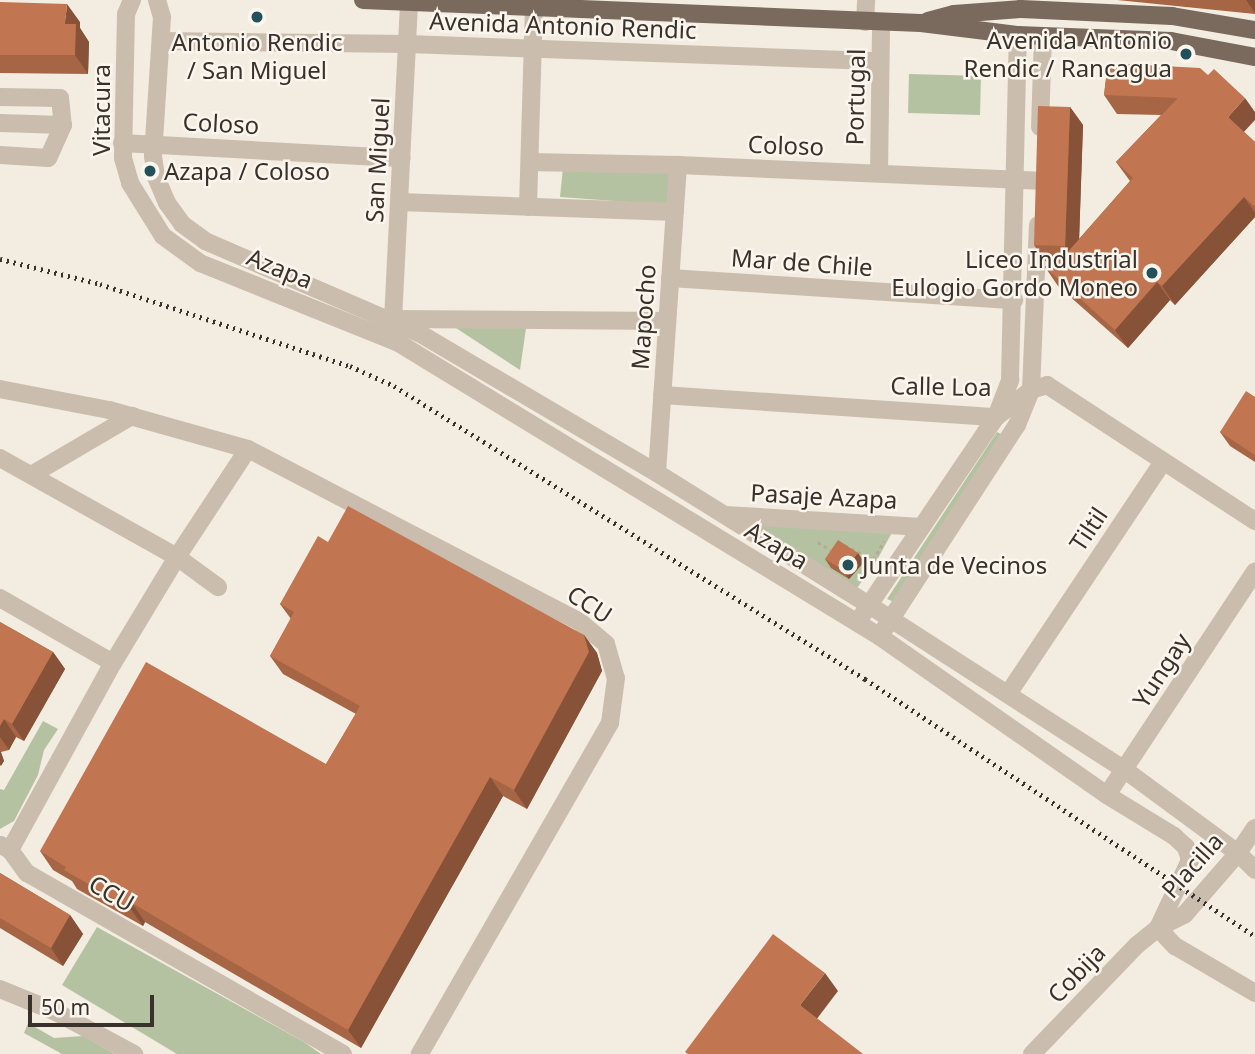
<!DOCTYPE html>
<html>
<head>
<meta charset="utf-8">
<style>
	body { margin:0 }
	#map { position:relative; width:1255px; height:1054px; overflow:hidden; background:#f3ece1; font-family:"Noto Sans",sans-serif }
	div>[style] { position:absolute }
	[style*='--x'] { left:calc(var(--x)*1px); top:calc(var(--y)*1px); width:calc(var(--w)*1px); rotate:calc(var(--a)*1deg) }
	.green>* { inset:0; background:#b4c2a1 }
	.path>* { height:2.5px; margin-top:-1.25px; transform-origin:0; background:repeating-linear-gradient(90deg,#b7a797 0 3.5px,transparent 0 7px) }
	.minor>* { height:18px; margin:-9px; padding:0 9px; transform-origin:9px; border-radius:9px; background:#cbbdad }
	.major>* { height:18px; margin:-9px; padding:0 9px; transform-origin:9px; border-radius:9px; background:#7a695d }
	.rail>* { height:5px; margin-top:-2.5px; transform-origin:0; background:repeating-linear-gradient(90deg,#39312b 0 2px,transparent 0 7px) }
	.wall>* { inset:0; background:#a66545 }
	.shaded-wall>* { inset:0; background:#875238 }
	.building>* { inset:0; background:#c17550 }
	.dots>* { width:19px; height:19px; translate:-50% -50%; box-sizing:border-box; border:4px solid #faf5ed; border-radius:50% }
	span { translate:-50% -50%; white-space:nowrap; text-align:center; line-height:1.15; -webkit-text-stroke:5px #faf5ed; paint-order:stroke }
	.street-label { font-size:24px; color:#39312b }
	.poi-label { font-size:24px; color:#39312b }
	.right { translate:-100% -50%; text-align:right }
	.left { translate:0 -50%; text-align:left }
	.scale { position:absolute; left:28px; top:995px; width:126px; height:32px; box-sizing:border-box; border:4px solid #39312b; border-top:0; padding-left:9px; font-size:21px; line-height:24px; white-space:nowrap; color:#39312b; -webkit-text-stroke:5px #faf5ed; paint-order:stroke }
</style>
</head>
<body>
<div id="map">
	<div class="green">
		<div style="clip-path:polygon(909px 74px,981px 76px,980px 115px,908px 113px)"></div>
		<div style="clip-path:polygon(563px 168px,669px 170px,669px 205px,560px 197px)"></div>
		<div style="clip-path:polygon(456px 328px,526px 328px,520px 370px)"></div>
		<div style="clip-path:polygon(997px 432px,1005px 436px,894px 602px,887px 599px)"></div>
		<div style="clip-path:polygon(752px 524px,895px 527px,877px 560px,855px 591px)"></div>
		<div style="clip-path:polygon(43px 721px,58px 729px,44px 750px,38px 775px,14px 821px,0 829px,0 789px,4px 790px)"></div>
		<div style="clip-path:polygon(97px 927px,304px 1042px,321px 1054px,177px 1054px,62px 985px)"></div>
		<div style="clip-path:polygon(28px 1023px,54px 1038px,83px 1036px,115px 1054px,62px 1054px,24px 1033px)"></div>
	</div>
	<div class="path">
		<div style="--x:818;--y:542;--w:15;--a:32"></div>
		<div style="--x:845;--y:545;--w:32;--a:28"></div>
		<div style="--x:873;--y:560;--w:22;--a:-60"></div>
	</div>
	<div class="minor">
		<div style="--x:132;--y:0;--w:15;--a:113"></div>
		<div style="--x:126;--y:14;--w:144;--a:91.2"></div>
		<div style="--x:123;--y:158;--w:26;--a:74"></div>
		<div style="--x:130;--y:183;--w:62;--a:58.1"></div>
		<div style="--x:163;--y:236;--w:46;--a:36.1"></div>
		<div style="--x:200;--y:263;--w:212;--a:21.9"></div>
		<div style="--x:397;--y:342;--w:565;--a:31.38"></div>
		<div style="--x:879;--y:636;--w:278;--a:34.9"></div>
		<div style="--x:1107;--y:795;--w:79;--a:31.5"></div>
		<div style="--x:1174;--y:836;--w:16;--a:43"></div>
		<div style="--x:1186;--y:847;--w:14;--a:73"></div>
		<div style="--x:1190;--y:860;--w:75;--a:115.2"></div>
		<div style="--x:157;--y:0;--w:18;--a:74"></div>
		<div style="--x:162;--y:17;--w:139;--a:93.7"></div>
		<div style="--x:153;--y:156;--w:21;--a:82"></div>
		<div style="--x:156;--y:177;--w:28;--a:67"></div>
		<div style="--x:167;--y:203;--w:26;--a:54"></div>
		<div style="--x:182;--y:224;--w:29;--a:36"></div>
		<div style="--x:205;--y:241;--w:233;--a:23.3"></div>
		<div style="--x:419;--y:333;--w:276;--a:30.5"></div>
		<div style="--x:657;--y:473;--w:250;--a:31.9"></div>
		<div style="--x:869;--y:605;--w:305;--a:32.8"></div>
		<div style="--x:1125;--y:770;--w:140;--a:36.3"></div>
		<div style="--x:1238;--y:853;--w:24;--a:45"></div>
		<div style="--x:409;--y:4;--w:315;--a:92.9"></div>
		<div style="--x:393;--y:319;--w:274;--a:0.4"></div>
		<div style="--x:865;--y:22;--w:22;--a:-87"></div>
		<div style="--x:161;--y:41;--w:247;--a:0.7"></div>
		<div style="--x:408;--y:44;--w:472;--a:2.1"></div>
		<div style="--x:0;--y:97;--w:60;--a:1"></div>
		<div style="--x:60;--y:98;--w:27;--a:84"></div>
		<div style="--x:0;--y:123;--w:63;--a:1.8"></div>
		<div style="--x:63;--y:125;--w:36;--a:114"></div>
		<div style="--x:48;--y:158;--w:48;--a:-176.4"></div>
		<div style="--x:1040;--y:127;--w:91;--a:-88.1"></div>
		<div style="--x:122;--y:143;--w:280;--a:3.1"></div>
		<div style="--x:530;--y:162;--w:148;--a:1.2"></div>
		<div style="--x:678;--y:165;--w:362;--a:2.5"></div>
		<div style="--x:879;--y:173;--w:151;--a:-89.2"></div>
		<div style="--x:399;--y:202;--w:276;--a:2.1"></div>
		<div style="--x:528;--y:207;--w:199;--a:-88.3"></div>
		<div style="--x:670;--y:278;--w:345;--a:3.7"></div>
		<div style="--x:0;--y:389;--w:111;--a:10.9"></div>
		<div style="--x:109;--y:410;--w:144;--a:15.7"></div>
		<div style="--x:248;--y:449;--w:374;--a:27.5"></div>
		<div style="--x:580;--y:622;--w:34;--a:40"></div>
		<div style="--x:606;--y:644;--w:35;--a:74"></div>
		<div style="--x:616;--y:678;--w:45;--a:97.6"></div>
		<div style="--x:610;--y:723;--w:382;--a:119.9"></div>
		<div style="--x:662;--y:395;--w:335;--a:3.8"></div>
		<div style="--x:996;--y:417;--w:44;--a:-37.6"></div>
		<div style="--x:1031;--y:390;--w:17;--a:-17"></div>
		<div style="--x:1047;--y:385;--w:249;--a:33.2"></div>
		<div style="--x:0;--y:458;--w:203;--a:29.2"></div>
		<div style="--x:177;--y:557;--w:51;--a:36.2"></div>
		<div style="--x:657;--y:473;--w:309;--a:-86.1"></div>
		<div style="--x:33;--y:474;--w:115;--a:-30.4"></div>
		<div style="--x:726;--y:515;--w:196;--a:3.5"></div>
		<div style="--x:0;--y:598;--w:130;--a:29.9"></div>
		<div style="--x:863;--y:614;--w:238;--a:-56"></div>
		<div style="--x:996;--y:417;--w:40;--a:-69"></div>
		<div style="--x:1010;--y:380;--w:345;--a:-88.7"></div>
		<div style="--x:885;--y:628;--w:242;--a:-57"></div>
		<div style="--x:1017;--y:425;--w:38;--a:-68"></div>
		<div style="--x:1031;--y:390;--w:165;--a:-87.6"></div>
		<div style="--x:1008;--y:694;--w:279;--a:-56.3"></div>
		<div style="--x:1107;--y:795;--w:268;--a:-56.5"></div>
		<div style="--x:1;--y:845;--w:10;--a:29"></div>
		<div style="--x:10;--y:850;--w:29;--a:54"></div>
		<div style="--x:27;--y:873;--w:364;--a:29.8"></div>
		<div style="--x:10;--y:850;--w:213;--a:-61.2"></div>
		<div style="--x:113;--y:663;--w:124;--a:-58.9"></div>
		<div style="--x:177;--y:557;--w:129;--a:-56.7"></div>
		<div style="--x:1158;--y:928;--w:25;--a:47"></div>
		<div style="--x:1175;--y:946;--w:93;--a:30.4"></div>
		<div style="--x:0;--y:989;--w:61;--a:22.3"></div>
		<div style="--x:56;--y:1012;--w:89;--a:28.3"></div>
		<div style="--x:1032;--y:1054;--w:151;--a:-46.1"></div>
		<div style="--x:1137;--y:945;--w:27;--a:-39"></div>
		<div style="--x:1158;--y:928;--w:30;--a:-27"></div>
		<div style="--x:1185;--y:914;--w:81;--a:-49"></div>
		<div style="--x:1238;--y:853;--w:30;--a:-56"></div>
	</div>
	<div class="major">
		<div style="--x:363;--y:0;--w:558;--a:2.36"></div>
		<div style="--x:921;--y:23;--w:98;--a:7.1"></div>
		<div style="--x:1018;--y:35;--w:153;--a:2.2"></div>
		<div style="--x:1171;--y:41;--w:86;--a:10.8"></div>
		<div style="--x:928;--y:21;--w:27;--a:-15"></div>
		<div style="--x:954;--y:14;--w:67;--a:-4.3"></div>
		<div style="--x:1021;--y:9;--w:151;--a:2.7"></div>
		<div style="--x:1172;--y:16;--w:84;--a:9.6"></div>
	</div>
	<div class="rail">
		<div style="--x:0;--y:259;--w:103;--a:14"></div>
		<div style="--x:100;--y:284;--w:263;--a:18.2"></div>
		<div style="--x:350;--y:366;--w:48;--a:24.4"></div>
		<div style="--x:394;--y:386;--w:555;--a:31.88"></div>
		<div style="--x:865;--y:679;--w:467;--a:33.4"></div>
	</div>
	<div class="wall">
		<div style="clip-path:polygon(1117px 0,1255px 0,1255px 14px)"></div>
		<div style="clip-path:polygon(0 2px,80px 22px,80px 28px,89px 42px,88px 74px,0 73px)"></div>
		<div style="clip-path:polygon(1108px 63px,1244px 132px,1255px 142px,1255px 217px,1175px 305px,1170px 300px,1128px 348px,1058px 286px,1045px 267px,1049px 263px,1047px 263px,1034px 245px,1070px 107px,1083px 125px,1079px 239px,1130px 181px,1116px 162px,1161px 115px,1117px 114px,1104px 95px)"></div>
		<div style="clip-path:polygon(1255px 397px,1255px 462px,1230px 446px,1220px 432px)"></div>
		<div style="clip-path:polygon(328px 542px,584px 635px,597px 653px,602px 671px,527px 809px,503px 796px,361px 1048px,145px 922px,143px 926px,77px 889px,72px 881px,53px 870px,40px 851px,326px 764px,356px 714px,283px 674px,270px 656px,291px 619px,280px 604px)"></div>
		<div style="clip-path:polygon(825px 559px,864px 562px,849px 579px,831px 568px)"></div>
		<div style="clip-path:polygon(0 622px,53px 652px,65px 669px,24px 741px,16px 737px,9px 750px,1px 752px,4px 761px,0 766px)"></div>
		<div style="clip-path:polygon(0 873px,70px 915px,83px 934px,63px 966px,0 928px)"></div>
	</div>
	<div class="shaded-wall">
		<div style="clip-path:polygon(1246px 0,1255px 0,1255px 13px)"></div>
		<div style="clip-path:polygon(67px 4px,80px 22px,80px 28px,89px 42px,88px 74px,75px 55px,65px 24px)"></div>
		<div style="clip-path:polygon(1245px 98px,1255px 112px,1255px 120px,1241px 135px,1228px 117px)"></div>
		<div style="clip-path:polygon(1070px 107px,1083px 125px,1078px 273px,1065px 255px)"></div>
		<div style="clip-path:polygon(1244px 197px,1255px 213px,1255px 217px,1175px 305px,1162px 286px)"></div>
		<div style="clip-path:polygon(1157px 282px,1170px 300px,1128px 348px,1115px 330px)"></div>
		<div style="clip-path:polygon(858px 553px,864px 562px,849px 579px,843px 570px)"></div>
		<div style="clip-path:polygon(584px 635px,597px 653px,602px 671px,527px 809px,514px 790px)"></div>
		<div style="clip-path:polygon(53px 652px,65px 669px,24px 741px,12px 724px)"></div>
		<div style="clip-path:polygon(4px 719px,16px 737px,9px 750px,0 737px,0 726px)"></div>
		<div style="clip-path:polygon(0 750px,4px 761px,1px 766px,0 764px)"></div>
		<div style="clip-path:polygon(490px 777px,503px 796px,361px 1048px,348px 1030px)"></div>
		<div style="clip-path:polygon(132px 903px,145px 922px,143px 926px,130px 908px)"></div>
		<div style="clip-path:polygon(70px 915px,83px 934px,63px 966px,51px 948px)"></div>
		<div style="clip-path:polygon(825px 973px,838px 991px,813px 1024px,800px 1005px)"></div>
	</div>
	<div class="building">
		<div style="clip-path:polygon(0 2px,67px 4px,65px 24px,76px 24px,75px 55px,0 55px)"></div>
		<div style="clip-path:polygon(1108px 63px,1200px 68px,1208px 75px,1214px 69px,1245px 98px,1228px 117px,1255px 142px,1255px 207px,1244px 197px,1162px 286px,1157px 282px,1115px 330px,1045px 267px,1065px 246px,1065px 255px,1133px 178px,1116px 162px,1178px 98px,1104px 95px)"></div>
		<div style="clip-path:polygon(1038px 106px,1070px 107px,1065px 246px,1034px 245px)"></div>
		<div style="clip-path:polygon(1246px 391px,1255px 397px,1255px 455px,1220px 432px)"></div>
		<div style="clip-path:polygon(348px 506px,584px 635px,589px 652px,514px 790px,490px 777px,348px 1030px,132px 903px,130px 908px,64px 870px,66px 867px,40px 851px,146px 662px,326px 764px,360px 706px,270px 656px,294px 612px,280px 604px,318px 536px,328px 542px)"></div>
		<div style="clip-path:polygon(838px 540px,858px 553px,843px 570px,825px 559px)"></div>
		<div style="clip-path:polygon(0 622px,53px 652px,12px 724px,4px 719px,0 726px)"></div>
		<div style="clip-path:polygon(0 873px,70px 915px,51px 948px,0 918px)"></div>
		<div style="clip-path:polygon(773px 934px,825px 973px,800px 1005px,863px 1054px,688px 1054px,685px 1052px)"></div>
	</div>
	<div class="dots">
		<div style="left:257px;top:17px;background:#22515a"></div>
		<div style="left:1186px;top:54px;background:#22515a"></div>
		<div style="left:150px;top:171px;background:#22515a"></div>
		<div style="left:1152px;top:273px;background:#22515a"></div>
		<div style="left:848px;top:565px;background:#22515a"></div>
	</div>
	<div class="street-label">
		<span style="left:563px;top:25px;rotate:2deg">Avenida Antonio Rendic</span>
		<span style="left:855px;top:97px;rotate:-89deg">Portugal</span>
		<span style="left:101px;top:110px;rotate:-90deg">Vitacura</span>
		<span style="left:221px;top:123px;rotate:3deg">Coloso</span>
		<span style="left:786px;top:145px;rotate:2deg">Coloso</span>
		<span style="left:377px;top:160px;rotate:-87deg">San Miguel</span>
		<span style="left:802px;top:262px;rotate:4deg">Mar de Chile</span>
		<span style="left:280px;top:268px;rotate:22deg">Azapa</span>
		<span style="left:643px;top:317px;rotate:-86deg">Mapocho</span>
		<span style="left:941px;top:386px;rotate:1deg">Calle Loa</span>
		<span style="left:824px;top:496px;rotate:3deg">Pasaje Azapa</span>
		<span style="left:1088px;top:529px;rotate:-56deg">Tiltil</span>
		<span style="left:777px;top:545px;rotate:31deg">Azapa</span>
		<span style="left:590px;top:604px;rotate:33deg">CCU</span>
		<span style="left:1161px;top:670px;rotate:-57deg">Yungay</span>
		<span style="left:1192px;top:865px;rotate:-48deg">Placilla</span>
		<span style="left:112px;top:893px;rotate:30deg">CCU</span>
		<span style="left:1076px;top:973px;rotate:-46deg">Cobija</span>
	</div>
	<div class="poi-label">
		<span class="right" style="left:1172px;top:54px">Avenida Antonio<br>Rendic / Rancagua</span>
		<span style="left:257px;top:56px">Antonio Rendic<br>/ San Miguel</span>
		<span class="left" style="left:164px;top:171px">Azapa / Coloso</span>
		<span class="right" style="left:1138px;top:273px">Liceo Industrial<br>Eulogio Gordo Moneo</span>
		<span class="left" style="left:862px;top:565px">Junta de Vecinos</span>
	</div>
	<div class="scale">50 m</div>
</div>
</body>
</html>
